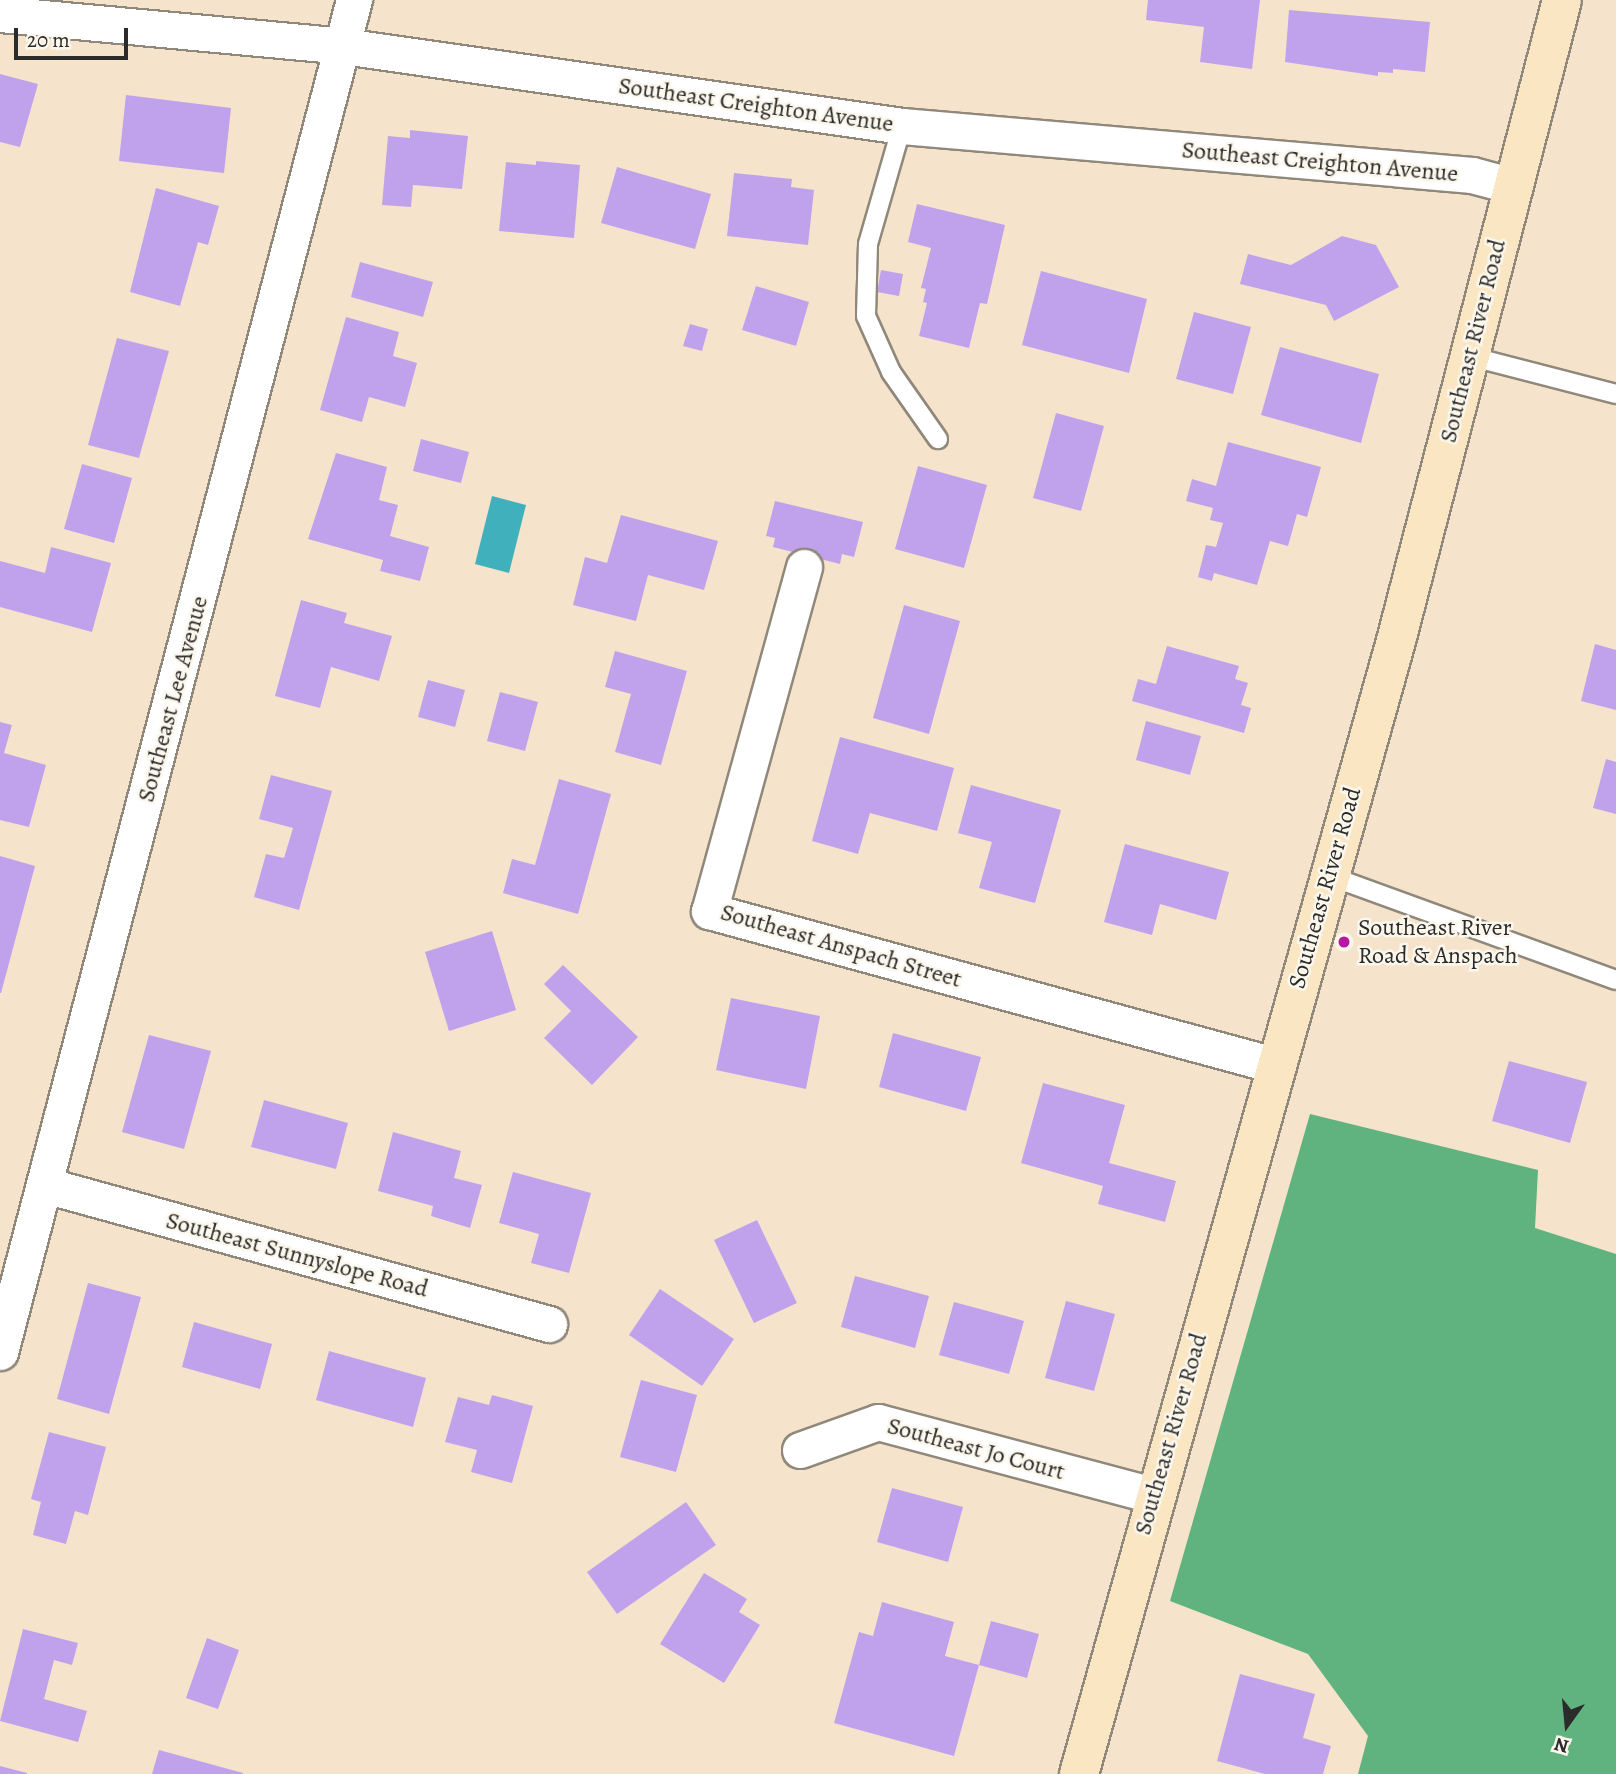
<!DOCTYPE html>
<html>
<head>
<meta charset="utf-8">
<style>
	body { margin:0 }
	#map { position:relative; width:1616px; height:1774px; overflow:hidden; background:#f5e4cb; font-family:Alegreya,serif }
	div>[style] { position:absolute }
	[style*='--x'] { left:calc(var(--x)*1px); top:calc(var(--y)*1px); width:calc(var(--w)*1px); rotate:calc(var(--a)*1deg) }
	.forest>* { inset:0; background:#60b27f }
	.water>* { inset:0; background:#41b0bd }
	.building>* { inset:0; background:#c0a2ec }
	.roads { filter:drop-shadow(2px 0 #90887b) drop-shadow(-2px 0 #90887b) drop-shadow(0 2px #90887b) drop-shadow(0 -2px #90887b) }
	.lane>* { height:18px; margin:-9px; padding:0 9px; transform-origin:9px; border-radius:9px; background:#fff }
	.street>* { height:35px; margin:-17.5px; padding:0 17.5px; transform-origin:17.5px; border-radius:17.5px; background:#fff }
	.secondary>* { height:38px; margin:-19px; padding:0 19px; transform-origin:19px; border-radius:19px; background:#fbe6c4 }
	.dots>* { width:19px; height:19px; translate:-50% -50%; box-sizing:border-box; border:4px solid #fbf7ec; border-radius:50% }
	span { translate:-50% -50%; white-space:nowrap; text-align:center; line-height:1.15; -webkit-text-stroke:5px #fbf7ec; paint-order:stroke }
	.street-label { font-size:24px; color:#2b2b2b }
	.poi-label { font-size:24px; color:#2b2b2b }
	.left { translate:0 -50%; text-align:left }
	.north { position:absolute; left:1532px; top:1690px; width:70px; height:70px; -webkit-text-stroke:5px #fbf7ec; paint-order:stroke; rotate:195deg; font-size:19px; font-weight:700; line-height:28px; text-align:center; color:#2b2b2b }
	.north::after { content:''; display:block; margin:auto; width:24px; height:32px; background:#2b2b2b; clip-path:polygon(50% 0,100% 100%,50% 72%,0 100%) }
	.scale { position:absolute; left:14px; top:28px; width:114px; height:32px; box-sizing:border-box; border:4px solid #2b2b2b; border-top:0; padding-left:9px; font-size:21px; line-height:24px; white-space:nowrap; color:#2b2b2b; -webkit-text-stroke:5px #fbf7ec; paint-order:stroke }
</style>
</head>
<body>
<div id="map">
	<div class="forest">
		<div style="clip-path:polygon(1310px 1114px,1538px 1170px,1535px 1228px,1616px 1254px,1616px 1774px,1358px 1774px,1368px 1736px,1308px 1654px,1170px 1601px)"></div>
	</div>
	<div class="water">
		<div style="clip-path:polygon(492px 496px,526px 505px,509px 573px,475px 564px)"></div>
	</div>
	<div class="building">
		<div style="clip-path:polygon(1148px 0,1260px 0,1252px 69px,1200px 62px,1204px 27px,1146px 20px)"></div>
		<div style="clip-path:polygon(1289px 10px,1430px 22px,1425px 72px,1393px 69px,1393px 73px,1378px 72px,1378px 76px,1285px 62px)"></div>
		<div style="clip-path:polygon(0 74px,38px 84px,20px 147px,0 142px)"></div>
		<div style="clip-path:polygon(126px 95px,231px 108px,224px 173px,119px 161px)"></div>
		<div style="clip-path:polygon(410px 130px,468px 136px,462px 189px,413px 185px,411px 207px,382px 205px,388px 136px,410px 138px)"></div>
		<div style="clip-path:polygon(536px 161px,580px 165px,574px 238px,499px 231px,506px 162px,536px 165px)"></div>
		<div style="clip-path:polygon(617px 167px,711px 194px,695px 249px,601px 223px)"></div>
		<div style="clip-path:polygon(734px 173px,792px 179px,791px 187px,814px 190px,808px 245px,727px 236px)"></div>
		<div style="clip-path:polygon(156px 188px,219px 206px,208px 245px,198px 242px,180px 306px,130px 292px)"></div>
		<div style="clip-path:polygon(917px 204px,1005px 225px,987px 304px,980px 303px,969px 348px,919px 336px,927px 303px,923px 302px,926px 289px,921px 288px,931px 248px,908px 242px)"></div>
		<div style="clip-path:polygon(1342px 236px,1376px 245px,1399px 287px,1334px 321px,1326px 305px,1240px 284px,1248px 254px,1291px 265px)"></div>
		<div style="clip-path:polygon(360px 262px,433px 282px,423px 317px,351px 297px)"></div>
		<div style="clip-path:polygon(881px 270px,903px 274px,899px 296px,877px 292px)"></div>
		<div style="clip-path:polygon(1041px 271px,1147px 299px,1129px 373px,1022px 345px)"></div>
		<div style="clip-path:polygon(756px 286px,809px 302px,796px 346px,742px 330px)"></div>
		<div style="clip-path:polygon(1194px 312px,1251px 327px,1233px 394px,1176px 379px)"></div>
		<div style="clip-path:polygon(346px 317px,399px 332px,393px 356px,417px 363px,405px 407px,369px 397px,362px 422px,320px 410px)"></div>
		<div style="clip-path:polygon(690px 324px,708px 329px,702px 351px,683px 346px)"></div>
		<div style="clip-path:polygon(117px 338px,169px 351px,139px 458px,88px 445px)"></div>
		<div style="clip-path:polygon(1280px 347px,1379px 374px,1361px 443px,1261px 415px)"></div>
		<div style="clip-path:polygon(1056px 413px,1104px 426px,1081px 511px,1033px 498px)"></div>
		<div style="clip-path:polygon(421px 439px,469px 452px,461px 483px,413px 471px)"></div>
		<div style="clip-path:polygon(1228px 442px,1321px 467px,1307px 517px,1297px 514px,1288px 546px,1270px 541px,1257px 585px,1214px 573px,1212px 581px,1198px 577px,1206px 545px,1216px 547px,1223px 523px,1210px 520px,1213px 508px,1186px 501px,1192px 479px,1216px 486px)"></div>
		<div style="clip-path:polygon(336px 453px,387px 467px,379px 500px,398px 505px,390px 536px,429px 547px,420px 581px,380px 571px,383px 560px,308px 539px)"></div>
		<div style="clip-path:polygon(82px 464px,132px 478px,114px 543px,64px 529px)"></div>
		<div style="clip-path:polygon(918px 466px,987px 485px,964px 568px,895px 549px)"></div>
		<div style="clip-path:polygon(775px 501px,863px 522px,854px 557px,842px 554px,840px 564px,773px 547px,775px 538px,766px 536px)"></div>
		<div style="clip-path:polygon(621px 515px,718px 541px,704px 590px,648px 575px,636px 621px,573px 605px,585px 557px,607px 563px)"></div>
		<div style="clip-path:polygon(51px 547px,111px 563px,92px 632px,0 607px,0 561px,45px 573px)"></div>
		<div style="clip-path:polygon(301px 600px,347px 613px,344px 623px,392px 636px,379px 681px,331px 667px,320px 708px,275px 696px)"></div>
		<div style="clip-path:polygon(904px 605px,960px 621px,929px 734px,873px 718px)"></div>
		<div style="clip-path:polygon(1595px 644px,1616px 650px,1616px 710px,1581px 701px)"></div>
		<div style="clip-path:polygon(1167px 646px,1239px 666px,1235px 679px,1248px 683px,1241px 705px,1251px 708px,1244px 733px,1132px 701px,1138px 679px,1156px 684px)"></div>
		<div style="clip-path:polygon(615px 651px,687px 671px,661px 765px,615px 752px,631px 694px,605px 687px)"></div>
		<div style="clip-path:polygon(428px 680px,465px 690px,455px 727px,418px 717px)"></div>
		<div style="clip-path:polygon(500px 692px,538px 702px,525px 751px,487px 741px)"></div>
		<div style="clip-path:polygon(1146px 721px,1201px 736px,1190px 775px,1136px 760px)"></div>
		<div style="clip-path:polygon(0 722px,12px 725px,4px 753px,46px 765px,29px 827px,0 820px)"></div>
		<div style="clip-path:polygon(840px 737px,954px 768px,937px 831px,870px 813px,858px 854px,812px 841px)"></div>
		<div style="clip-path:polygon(1606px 759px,1616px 762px,1616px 814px,1593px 808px)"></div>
		<div style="clip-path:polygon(271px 775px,332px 791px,299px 910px,254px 897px,266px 854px,284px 858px,293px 828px,259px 819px)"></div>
		<div style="clip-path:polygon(559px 779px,611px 794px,578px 914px,503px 893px,512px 859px,535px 865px)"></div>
		<div style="clip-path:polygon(971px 785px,1061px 810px,1035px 903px,979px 888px,992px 842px,958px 833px)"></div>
		<div style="clip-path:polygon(1125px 844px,1229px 872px,1216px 920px,1160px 904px,1152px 935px,1104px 922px)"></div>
		<div style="clip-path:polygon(0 856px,35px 866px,1px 993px,0 993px)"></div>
		<div style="clip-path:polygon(492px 931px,516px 1010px,449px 1031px,425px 952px)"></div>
		<div style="clip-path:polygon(563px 965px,638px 1037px,592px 1085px,544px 1038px,571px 1011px,544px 984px)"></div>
		<div style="clip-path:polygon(731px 998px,820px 1016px,806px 1089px,716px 1070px)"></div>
		<div style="clip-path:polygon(893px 1033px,981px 1057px,966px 1111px,879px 1087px)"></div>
		<div style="clip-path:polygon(149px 1035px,211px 1051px,184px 1149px,122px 1132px)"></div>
		<div style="clip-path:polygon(1509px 1061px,1587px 1082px,1570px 1143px,1492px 1121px)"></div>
		<div style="clip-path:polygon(1043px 1083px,1125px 1105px,1109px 1163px,1176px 1181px,1165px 1222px,1098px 1204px,1103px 1186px,1021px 1163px)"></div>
		<div style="clip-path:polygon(264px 1100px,348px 1123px,336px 1169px,251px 1147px)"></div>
		<div style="clip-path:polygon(393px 1132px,461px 1151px,454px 1178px,482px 1185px,470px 1228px,431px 1216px,433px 1206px,378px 1191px)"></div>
		<div style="clip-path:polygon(513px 1172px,591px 1193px,569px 1273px,531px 1263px,539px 1234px,499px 1223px)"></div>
		<div style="clip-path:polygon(757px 1220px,797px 1303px,754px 1323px,714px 1240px)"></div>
		<div style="clip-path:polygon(855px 1276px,929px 1296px,915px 1348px,841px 1327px)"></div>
		<div style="clip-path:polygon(88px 1283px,141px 1297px,109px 1414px,57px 1399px)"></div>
		<div style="clip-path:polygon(660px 1289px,734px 1339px,702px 1386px,629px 1335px)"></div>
		<div style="clip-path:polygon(1066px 1301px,1115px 1314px,1094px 1391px,1045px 1378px)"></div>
		<div style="clip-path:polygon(954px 1302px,1024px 1321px,1009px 1374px,939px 1355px)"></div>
		<div style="clip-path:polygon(194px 1322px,272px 1344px,260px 1389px,182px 1367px)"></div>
		<div style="clip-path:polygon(329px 1351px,426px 1378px,413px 1427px,316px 1400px)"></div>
		<div style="clip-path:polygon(641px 1380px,697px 1395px,676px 1472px,620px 1457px)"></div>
		<div style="clip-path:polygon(492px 1395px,533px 1406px,512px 1483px,471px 1472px,477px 1450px,445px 1442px,458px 1397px,489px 1405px)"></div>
		<div style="clip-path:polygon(49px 1432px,106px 1447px,88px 1515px,75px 1511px,66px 1544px,33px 1535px,41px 1502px,31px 1499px)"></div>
		<div style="clip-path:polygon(892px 1488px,963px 1507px,948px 1562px,877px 1542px)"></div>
		<div style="clip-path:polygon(686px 1502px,716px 1545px,617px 1614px,587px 1572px)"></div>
		<div style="clip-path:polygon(704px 1573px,747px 1599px,739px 1612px,760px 1625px,724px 1683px,660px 1644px)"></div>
		<div style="clip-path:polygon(882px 1602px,954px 1622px,945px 1656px,979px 1665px,954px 1756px,834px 1723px,859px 1632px,873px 1636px)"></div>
		<div style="clip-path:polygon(991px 1621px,1039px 1634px,1027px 1678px,979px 1665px)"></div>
		<div style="clip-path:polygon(23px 1629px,78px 1643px,72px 1665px,54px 1660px,44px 1699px,87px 1711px,78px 1742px,0 1721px)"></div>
		<div style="clip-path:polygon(207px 1638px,239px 1650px,218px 1709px,186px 1698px)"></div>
		<div style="clip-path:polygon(1240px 1674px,1315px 1694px,1303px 1738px,1331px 1746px,1323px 1774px,1265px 1774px,1217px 1761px)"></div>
		<div style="clip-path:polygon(159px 1750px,243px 1773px,243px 1774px,152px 1774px)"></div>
		<div style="clip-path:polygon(0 1766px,27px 1773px,27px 1774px,0 1774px)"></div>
	</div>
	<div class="roads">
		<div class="lane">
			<div style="--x:902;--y:126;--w:123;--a:106.1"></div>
			<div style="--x:868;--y:244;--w:72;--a:91.6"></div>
			<div style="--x:866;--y:316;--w:61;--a:65.9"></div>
			<div style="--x:891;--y:372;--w:82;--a:55"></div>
			<div style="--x:1469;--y:356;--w:152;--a:14.5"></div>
			<div style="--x:1330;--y:876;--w:304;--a:20"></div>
		</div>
		<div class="street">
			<div style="--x:0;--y:14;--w:344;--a:5.3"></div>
			<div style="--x:343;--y:46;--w:565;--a:8.14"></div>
			<div style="--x:902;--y:126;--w:572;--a:4.91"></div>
			<div style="--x:1472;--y:175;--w:42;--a:15"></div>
			<div style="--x:804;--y:567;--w:357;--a:105.4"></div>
			<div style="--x:709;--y:911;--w:586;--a:15.25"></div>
			<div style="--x:45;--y:1185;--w:523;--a:15.42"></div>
			<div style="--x:0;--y:1352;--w:1398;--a:-75.33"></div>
			<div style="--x:800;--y:1450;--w:83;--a:-19.7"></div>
			<div style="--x:878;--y:1422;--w:285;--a:14.9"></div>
		</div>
		<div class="secondary">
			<div style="--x:1079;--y:1774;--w:1177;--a:-74.37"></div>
			<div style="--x:1396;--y:641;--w:662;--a:-75.48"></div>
		</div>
	</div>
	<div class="dots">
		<div style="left:1344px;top:942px;background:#b5179e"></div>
	</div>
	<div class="street-label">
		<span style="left:756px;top:105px;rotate:8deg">Southeast Creighton Avenue</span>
		<span style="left:1320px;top:162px;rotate:5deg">Southeast Creighton Avenue</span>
		<span style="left:1473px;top:341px;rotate:-76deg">Southeast River Road</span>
		<span style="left:173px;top:699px;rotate:-75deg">Southeast Lee Avenue</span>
		<span style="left:1325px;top:888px;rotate:-74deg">Southeast River Road</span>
		<span style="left:841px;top:946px;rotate:16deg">Southeast Anspach Street</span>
		<span style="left:297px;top:1255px;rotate:15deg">Southeast Sunnyslope Road</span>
		<span style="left:1171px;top:1434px;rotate:-74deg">Southeast River Road</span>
		<span style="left:976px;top:1449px;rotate:15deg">Southeast Jo Court</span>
	</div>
	<div class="poi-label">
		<span class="left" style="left:1358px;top:942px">Southeast River<br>Road &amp; Anspach</span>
	</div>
	<div class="north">N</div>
	<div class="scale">20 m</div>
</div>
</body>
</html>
